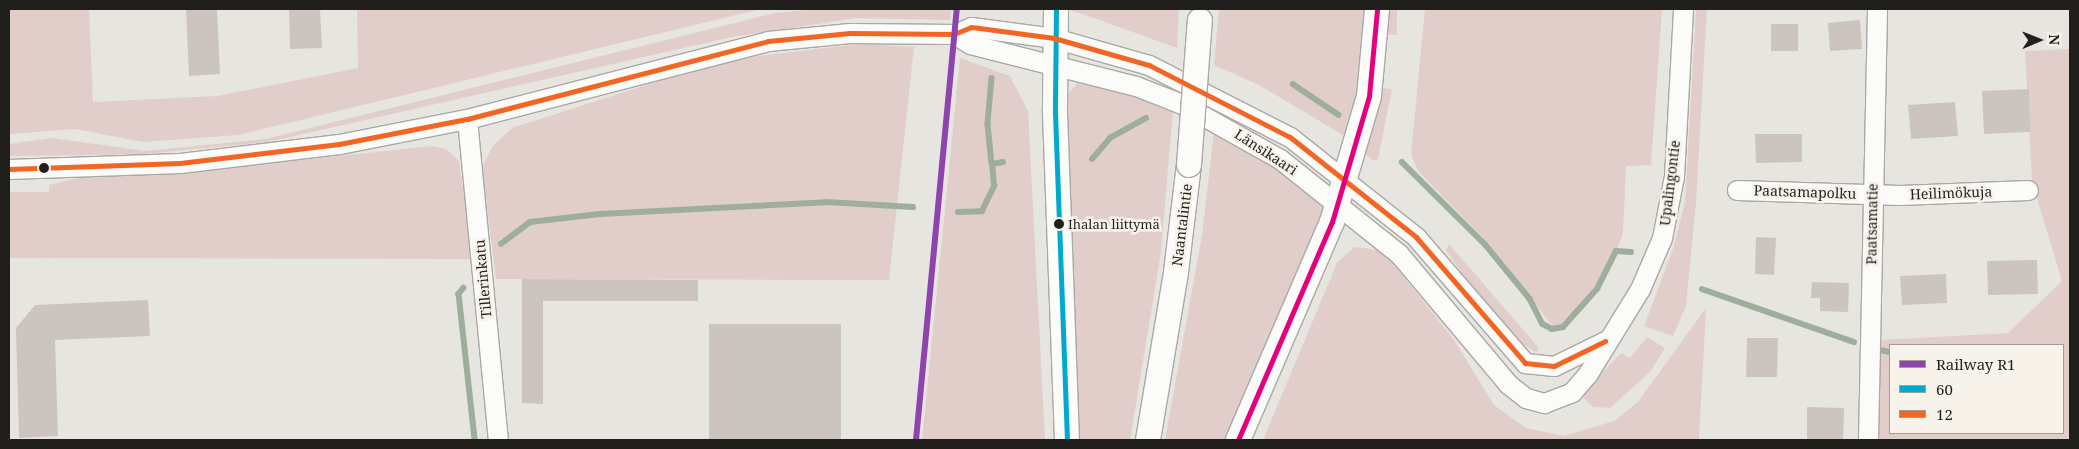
<!DOCTYPE html>
<html>
<head>
<meta charset="utf-8">
<style>
	body { margin:0 }
	#map { position:relative; width:2079px; height:449px; overflow:hidden; background:#e7e5e0; font-family:"Noto Serif",serif }
	div>[style] { position:absolute }
	[style*='--x'] { left:calc(var(--x)*1px); top:calc(var(--y)*1px); width:calc(var(--w)*1px); rotate:calc(var(--a)*1deg) }
	.green>* { inset:0; background:#e1cecb }
	.stream>* { height:5.5px; margin:-2.75px; padding:0 2.75px; transform-origin:2.75px; border-radius:2.75px; background:#9eae9c }
	.building>* { inset:0; background:#ccc5bf }
	.roads { filter:drop-shadow(1px 0 #aaa8a5) drop-shadow(-1px 0 #aaa8a5) drop-shadow(0 1px #aaa8a5) drop-shadow(0 -1px #aaa8a5) }
	.minor>* { height:19px; margin:-9.5px; padding:0 9.5px; transform-origin:9.5px; border-radius:9.5px; background:#fbfbfa }
	.major>* { height:24px; margin:-12px; padding:0 12px; transform-origin:12px; border-radius:12px; background:#fbfbfa }
	.bridges { filter:drop-shadow(1px 0 #aaa8a5) drop-shadow(-1px 0 #aaa8a5) drop-shadow(0 1px #aaa8a5) drop-shadow(0 -1px #aaa8a5) }
	.major-bridge>* { height:24px; margin:-12px; padding:0 12px; transform-origin:12px; border-radius:12px; background:#fbfbfa }
	.bus-1>* { height:5px; margin:-2.5px; padding:0 2.5px; transform-origin:2.5px; border-radius:2.5px; background:#00a9ce }
	.bus-2>* { height:5px; margin:-2.5px; padding:0 2.5px; transform-origin:2.5px; border-radius:2.5px; background:#f26522 }
	.bus-3>* { height:5px; margin:-2.5px; padding:0 2.5px; transform-origin:2.5px; border-radius:2.5px; background:#e5007d }
	.rail-1>* { height:6px; margin:-3px; padding:0 3px; transform-origin:3px; border-radius:3px; background:#8e44ad }
	.dots>* { width:14px; height:14px; translate:-50% -50%; box-sizing:border-box; border:2px solid #f7f3eb; border-radius:50% }
	span { translate:-50% -50%; white-space:nowrap; text-align:center; line-height:1.15; -webkit-text-stroke:5px #f7f3eb; paint-order:stroke }
	.bus-label { font-size:13px; color:#211f1c }
	.left { translate:0 -50%; text-align:left }
	.street-label { font-size:14px; color:#211f1c }
	.frame { position:absolute; inset:0; border:10px solid #211f1c; pointer-events:none }
	.legend { position:absolute; left:1889px; top:344px; width:175px; height:90px; box-sizing:border-box; background:#f7f3eb; border:1px solid #a19e98; margin:0; padding:6px 9px; list-style:none; font-size:15px; color:#211f1c }
	.legend li { display:flex; align-items:center; gap:10px; height:25px }
	.legend b { width:25px; border:1px solid #a19e98 }
	.north { position:absolute; left:2014px; top:15px; width:50px; height:50px; -webkit-text-stroke:4px #f7f3eb; paint-order:stroke; rotate:89deg; font-size:14px; font-weight:700; line-height:20px; text-align:center; color:#211f1c }
	.north::after { content:''; display:block; margin:auto; width:18px; height:22px; background:#211f1c; clip-path:polygon(50% 0,100% 100%,50% 72%,0 100%) }
</style>
</head>
<body>
<div id="map">
	<div class="green">
		<div style="clip-path:polygon(9px 9px,89px 9px,93px 102px,217px 96px,358px 68px,357px 9px,761px 9px,238px 135px,143px 142px,75px 129px,9px 134px)"></div>
		<div style="clip-path:polygon(817px 9px,951px 9px,950px 20px,856px 18px,732px 37px,268px 142px,144px 154px,9px 156px,9px 144px,52px 138px,145px 151px,266px 139px,775px 13px)"></div>
		<div style="clip-path:polygon(1067px 9px,1179px 9px,1177px 48px,1105px 22px)"></div>
		<div style="clip-path:polygon(1219px 9px,1366px 9px,1360px 91px,1348px 138px,1259px 85px,1214px 65px)"></div>
		<div style="clip-path:polygon(1388px 9px,1397px 9px,1397px 35px,1388px 35px)"></div>
		<div style="clip-path:polygon(1425px 9px,1662px 9px,1651px 165px,1626px 166px,1623px 233px,1610px 270px,1557px 332px,1489px 244px,1418px 171px,1411px 154px)"></div>
		<div style="clip-path:polygon(1696px 9px,1707px 9px,1696px 203px,1686px 306px,1673px 336px,1644px 326px,1674px 246px,1685px 202px)"></div>
		<div style="clip-path:polygon(859px 44px,914px 47px,889px 280px,496px 279px,482px 168px,492px 147px,512px 128px,724px 60px)"></div>
		<div style="clip-path:polygon(evenodd,2070px 49px,2070px 440px,1879px 440px,1880px 340px,2008px 333px,2062px 281px,2032px 182px,2025px 51px,2070px 49px,1890px 345px,2063px 345px,2063px 433px,1890px 433px,1890px 345px)"></div>
		<div style="clip-path:polygon(960px 58px,1010px 76px,1028px 111px,1045px 440px,922px 440px)"></div>
		<div style="clip-path:polygon(1081px 79px,1107px 83px,1173px 110px,1161px 252px,1130px 440px,1074px 440px,1063px 142px,1067px 95px)"></div>
		<div style="clip-path:polygon(1383px 88px,1392px 89px,1378px 159px,1373px 161px,1365px 154px,1364px 146px)"></div>
		<div style="clip-path:polygon(1214px 132px,1256px 153px,1321px 200px,1324px 216px,1227px 440px,1165px 440px,1202px 235px)"></div>
		<div style="clip-path:polygon(432px 146px,446px 149px,459px 161px,473px 259px,9px 258px,9px 192px,49px 192px,49px 185px,77px 178px,168px 174px)"></div>
		<div style="clip-path:polygon(1449px 244px,1538px 347px,1537px 353px,1515px 339px,1477px 295px,1446px 250px)"></div>
		<div style="clip-path:polygon(1354px 247px,1379px 250px,1391px 261px,1454px 340px,1494px 405px,1526px 428px,1564px 436px,1614px 421px,1637px 403px,1706px 308px,1699px 440px,1263px 440px,1337px 263px)"></div>
		<div style="clip-path:polygon(1647px 337px,1665px 348px,1650px 372px,1610px 408px,1593px 407px,1581px 395px,1621px 353px,1630px 358px)"></div>
	</div>
	<div class="stream">
		<div style="--x:992;--y:78;--w:46;--a:95"></div>
		<div style="--x:988;--y:124;--w:40;--a:84.3"></div>
		<div style="--x:1293;--y:84;--w:55;--a:34"></div>
		<div style="--x:1092;--y:159;--w:28;--a:-49"></div>
		<div style="--x:1110;--y:138;--w:41;--a:-29.1"></div>
		<div style="--x:1402;--y:162;--w:117;--a:44.7"></div>
		<div style="--x:1485;--y:244;--w:71;--a:50.7"></div>
		<div style="--x:1530;--y:299;--w:28;--a:63"></div>
		<div style="--x:1543;--y:324;--w:10;--a:29"></div>
		<div style="--x:1552;--y:329;--w:11;--a:-10"></div>
		<div style="--x:1563;--y:327;--w:51;--a:-48.2"></div>
		<div style="--x:1597;--y:289;--w:42;--a:-63.4"></div>
		<div style="--x:1616;--y:251;--w:15;--a:4"></div>
		<div style="--x:958;--y:212;--w:24;--a:-2"></div>
		<div style="--x:982;--y:211;--w:28;--a:-64"></div>
		<div style="--x:994;--y:186;--w:22;--a:-95"></div>
		<div style="--x:992;--y:164;--w:11;--a:-10"></div>
		<div style="--x:501;--y:244;--w:36;--a:-37"></div>
		<div style="--x:530;--y:222;--w:70;--a:-6.5"></div>
		<div style="--x:600;--y:214;--w:226;--a:-3"></div>
		<div style="--x:826;--y:202;--w:87;--a:3.3"></div>
		<div style="--x:464;--y:288;--w:8;--a:130"></div>
		<div style="--x:459;--y:294;--w:147;--a:83.7"></div>
		<div style="--x:1702;--y:289;--w:161;--a:19.2"></div>
		<div style="--x:1880;--y:350;--w:10;--a:11"></div>
	</div>
	<div class="building">
		<div style="clip-path:polygon(186px 9px,217px 9px,220px 74px,189px 76px)"></div>
		<div style="clip-path:polygon(289px 9px,320px 9px,322px 48px,290px 49px)"></div>
		<div style="clip-path:polygon(1860px 20px,1862px 49px,1830px 51px,1828px 23px)"></div>
		<div style="clip-path:polygon(1771px 24px,1798px 24px,1798px 51px,1771px 51px)"></div>
		<div style="clip-path:polygon(2029px 89px,2030px 132px,1984px 134px,1982px 91px)"></div>
		<div style="clip-path:polygon(1955px 102px,1958px 136px,1911px 139px,1908px 105px)"></div>
		<div style="clip-path:polygon(1755px 134px,1802px 134px,1802px 162px,1756px 163px)"></div>
		<div style="clip-path:polygon(1756px 237px,1776px 238px,1774px 275px,1755px 274px)"></div>
		<div style="clip-path:polygon(2037px 260px,2038px 294px,1988px 295px,1987px 261px)"></div>
		<div style="clip-path:polygon(1946px 274px,1947px 303px,1902px 305px,1900px 276px)"></div>
		<div style="clip-path:polygon(522px 279px,698px 280px,698px 301px,543px 301px,543px 404px,522px 403px)"></div>
		<div style="clip-path:polygon(1812px 282px,1849px 283px,1848px 312px,1820px 311px,1820px 298px,1811px 298px)"></div>
		<div style="clip-path:polygon(148px 300px,150px 336px,55px 340px,58px 436px,19px 438px,16px 328px,35px 305px)"></div>
		<div style="clip-path:polygon(709px 324px,841px 324px,841px 440px,709px 440px)"></div>
		<div style="clip-path:polygon(1747px 338px,1778px 338px,1777px 377px,1746px 377px)"></div>
		<div style="clip-path:polygon(1807px 407px,1844px 408px,1843px 440px,1807px 440px)"></div>
	</div>
	<div class="roads">
		<div class="minor">
			<div style="--x:954;--y:34;--w:19;--a:32"></div>
			<div style="--x:970;--y:44;--w:171;--a:14.2"></div>
			<div style="--x:1136;--y:86;--w:49;--a:21.4"></div>
			<div style="--x:1182;--y:104;--w:112;--a:29.3"></div>
			<div style="--x:1280;--y:159;--w:152;--a:38.6"></div>
			<div style="--x:1399;--y:254;--w:170;--a:50"></div>
			<div style="--x:1508;--y:384;--w:23;--a:38"></div>
			<div style="--x:1526;--y:398;--w:19;--a:16"></div>
			<div style="--x:1544;--y:403;--w:30;--a:-21"></div>
			<div style="--x:1572;--y:392;--w:23;--a:-49"></div>
			<div style="--x:1587;--y:375;--w:101;--a:-58.4"></div>
			<div style="--x:1640;--y:289;--w:56;--a:-66.7"></div>
			<div style="--x:1662;--y:238;--w:63;--a:-79"></div>
			<div style="--x:1674;--y:176;--w:167;--a:-86.9"></div>
			<div style="--x:467;--y:119;--w:322;--a:84.5"></div>
			<div style="--x:9;--y:169;--w:171;--a:-2"></div>
			<div style="--x:180;--y:163;--w:160;--a:-6.8"></div>
			<div style="--x:339;--y:144;--w:130;--a:-11.1"></div>
			<div style="--x:467;--y:119;--w:311;--a:-14.5"></div>
			<div style="--x:768;--y:41;--w:82;--a:-5.6"></div>
			<div style="--x:850;--y:33;--w:104;--a:0.6"></div>
			<div style="--x:954;--y:34;--w:18;--a:-22"></div>
			<div style="--x:971;--y:27;--w:84;--a:7.5"></div>
			<div style="--x:1054;--y:38;--w:99;--a:15.9"></div>
			<div style="--x:1149;--y:65;--w:158;--a:27.1"></div>
			<div style="--x:1290;--y:137;--w:161;--a:38.4"></div>
			<div style="--x:1416;--y:237;--w:167;--a:49.1"></div>
			<div style="--x:1525;--y:363;--w:29;--a:6"></div>
			<div style="--x:1554;--y:366;--w:57;--a:-26.1"></div>
			<div style="--x:1737;--y:190;--w:163;--a:1.8"></div>
			<div style="--x:1900;--y:195;--w:128;--a:-2.2"></div>
			<div style="--x:1868;--y:440;--w:431;--a:-88.8"></div>
		</div>
		<div class="major">
			<div style="--x:1056;--y:9;--w:104;--a:90.6"></div>
			<div style="--x:1055;--y:113;--w:327;--a:87.9"></div>
			<div style="--x:1148;--y:440;--w:170;--a:-80.5"></div>
			<div style="--x:1176;--y:272;--w:108;--a:-83.1"></div>
			<div style="--x:1238;--y:440;--w:237;--a:-66.7"></div>
			<div style="--x:1332;--y:222;--w:131;--a:-73.6"></div>
			<div style="--x:1369;--y:96;--w:87;--a:-84.7"></div>
		</div>
	</div>
	<div class="bridges">
		<div class="major-bridge">
			<div style="--x:1189;--y:165;--w:145;--a:-85.7"></div>
		</div>
	</div>
	<div class="bus-1">
		<div style="--x:1056;--y:9;--w:104;--a:90.6"></div>
		<div style="--x:1055;--y:113;--w:327;--a:87.9"></div>
	</div>
	<div class="bus-2">
		<div style="--x:9;--y:169;--w:171;--a:-2"></div>
		<div style="--x:180;--y:163;--w:160;--a:-6.8"></div>
		<div style="--x:339;--y:144;--w:130;--a:-11.1"></div>
		<div style="--x:467;--y:119;--w:311;--a:-14.5"></div>
		<div style="--x:768;--y:41;--w:82;--a:-5.6"></div>
		<div style="--x:850;--y:33;--w:104;--a:0.6"></div>
		<div style="--x:954;--y:34;--w:18;--a:-22"></div>
		<div style="--x:971;--y:27;--w:84;--a:7.5"></div>
		<div style="--x:1054;--y:38;--w:99;--a:15.9"></div>
		<div style="--x:1149;--y:65;--w:158;--a:27.1"></div>
		<div style="--x:1290;--y:137;--w:161;--a:38.4"></div>
		<div style="--x:1416;--y:237;--w:167;--a:49.1"></div>
		<div style="--x:1525;--y:363;--w:29;--a:6"></div>
		<div style="--x:1554;--y:366;--w:57;--a:-26.1"></div>
	</div>
	<div class="bus-3">
		<div style="--x:1238;--y:440;--w:237;--a:-66.7"></div>
		<div style="--x:1332;--y:222;--w:131;--a:-73.6"></div>
		<div style="--x:1369;--y:96;--w:87;--a:-84.7"></div>
	</div>
	<div class="rail-1">
		<div style="--x:916;--y:440;--w:433;--a:-84.6"></div>
	</div>
	<div class="dots">
		<div style="left:44px;top:168px;background:#211f1c"></div>
		<div style="left:1059px;top:224px;background:#211f1c"></div>
	</div>
	<div class="bus-label">
		<span class="left" style="left:1068px;top:224px">Ihalan liittymä</span>
	</div>
	<div class="street-label">
		<span style="left:1266px;top:152px;rotate:33deg">Länsikaari</span>
		<span style="left:1670px;top:183px;rotate:-83deg">Upalingontie</span>
		<span style="left:1805px;top:192px;rotate:2deg">Paatsamapolku</span>
		<span style="left:1951px;top:193px;rotate:-2deg">Heilimökuja</span>
		<span style="left:1872px;top:224px;rotate:-89deg">Paatsamatie</span>
		<span style="left:1182px;top:225px;rotate:-83deg">Naantalintie</span>
		<span style="left:483px;top:279px;rotate:-95deg">Tillerinkatu</span>
	</div>
	<div class="frame"></div>
	<ul class="legend">
	<li><b style="height:6px;background:#8e44ad"></b>Railway R1</li>
	<li><b style="height:6px;background:#00a9ce"></b>60</li>
	<li><b style="height:6px;background:#f26522"></b>12</li>
	</ul>
	<div class="north">N</div>
</div>
</body>
</html>
